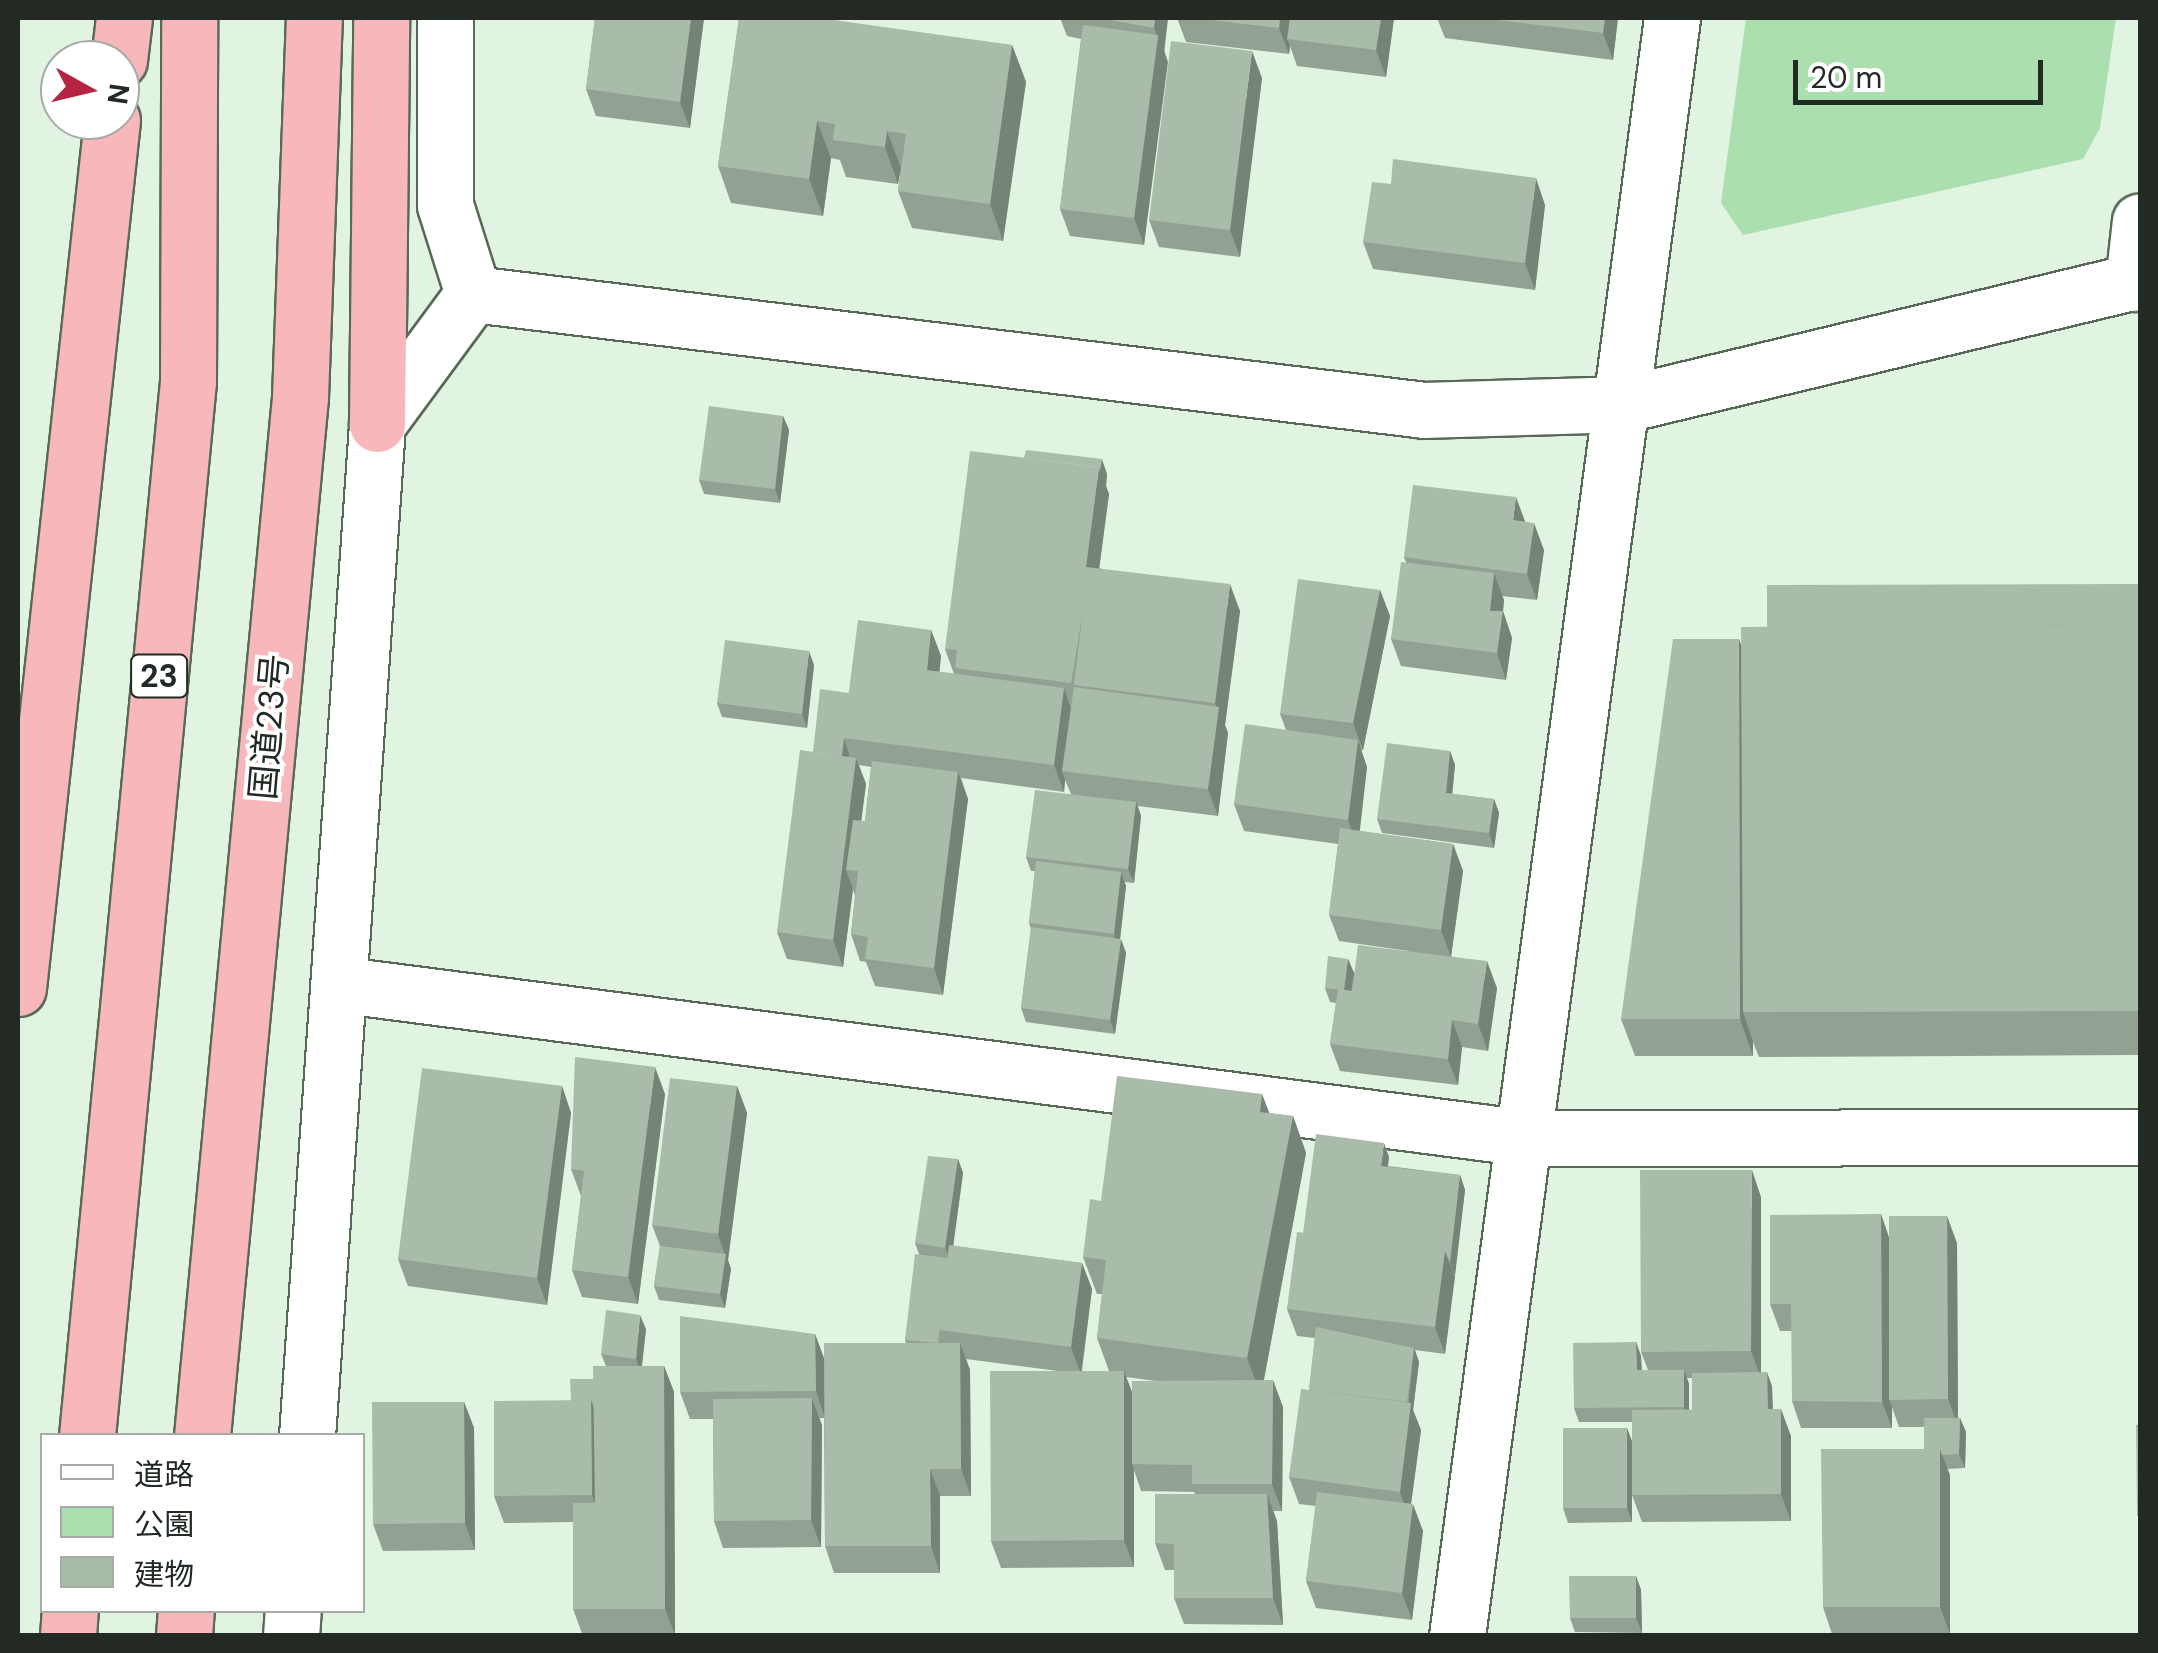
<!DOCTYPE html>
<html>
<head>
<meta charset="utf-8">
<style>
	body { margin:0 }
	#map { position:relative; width:2158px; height:1653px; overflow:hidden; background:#e0f4e1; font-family:"DM Sans","Noto Sans JP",sans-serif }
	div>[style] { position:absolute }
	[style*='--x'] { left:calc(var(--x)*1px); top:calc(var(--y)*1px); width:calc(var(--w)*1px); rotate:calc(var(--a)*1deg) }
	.green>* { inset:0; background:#acdfaf }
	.roads { filter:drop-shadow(2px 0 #586958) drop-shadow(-2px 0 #586958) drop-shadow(0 2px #586958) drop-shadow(0 -2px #586958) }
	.minor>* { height:55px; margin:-27.5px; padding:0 27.5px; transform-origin:27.5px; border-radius:27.5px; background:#fff }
	.highway>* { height:55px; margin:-27.5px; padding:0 27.5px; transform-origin:27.5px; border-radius:27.5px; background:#f8b7bb }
	.wall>* { inset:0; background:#91a292 }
	.shaded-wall>* { inset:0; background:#768477 }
	.building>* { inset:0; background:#a9bcaa }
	span { translate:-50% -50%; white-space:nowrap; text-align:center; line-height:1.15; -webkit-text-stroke:8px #fff; paint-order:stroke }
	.shield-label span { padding:2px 8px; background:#fff; border:2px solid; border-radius:8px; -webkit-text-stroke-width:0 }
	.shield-label { font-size:32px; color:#222a23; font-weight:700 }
	.street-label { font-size:35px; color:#222a23 }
	.frame { position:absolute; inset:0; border:20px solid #222a23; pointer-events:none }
	.legend { position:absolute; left:40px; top:1433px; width:325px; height:180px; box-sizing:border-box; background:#fff; border:2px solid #a7aaa7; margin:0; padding:12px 18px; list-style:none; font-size:30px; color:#222a23 }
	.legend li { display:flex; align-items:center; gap:20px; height:50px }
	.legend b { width:50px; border:2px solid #a7aaa7 }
	.north { position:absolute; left:40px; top:40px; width:100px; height:100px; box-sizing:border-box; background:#fff; border:2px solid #a7aaa7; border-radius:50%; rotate:98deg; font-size:28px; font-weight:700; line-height:40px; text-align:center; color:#222a23 }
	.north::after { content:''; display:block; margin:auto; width:35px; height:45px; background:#b62444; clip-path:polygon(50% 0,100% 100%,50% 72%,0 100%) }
	.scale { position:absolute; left:1793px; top:60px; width:250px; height:45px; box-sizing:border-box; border:5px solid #222a23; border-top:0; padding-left:12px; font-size:30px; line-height:35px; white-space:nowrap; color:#222a23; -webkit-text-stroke:8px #fff; paint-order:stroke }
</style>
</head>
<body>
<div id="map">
	<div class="green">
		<div style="clip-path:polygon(1746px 18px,2116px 18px,2100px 128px,2083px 159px,1743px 235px,1721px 203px)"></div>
	</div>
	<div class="roads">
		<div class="minor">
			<div style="--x:445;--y:18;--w:187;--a:90"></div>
			<div style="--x:445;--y:205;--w:93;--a:72.5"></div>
			<div style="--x:2133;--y:283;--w:62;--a:-83.6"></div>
			<div style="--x:473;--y:294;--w:958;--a:6.95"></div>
			<div style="--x:1424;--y:410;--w:201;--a:-1.7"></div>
			<div style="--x:1625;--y:404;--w:530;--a:-13.54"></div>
			<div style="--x:344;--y:985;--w:1193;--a:7.37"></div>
			<div style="--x:1527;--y:1138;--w:613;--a:-0.09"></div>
			<div style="--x:307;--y:1436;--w:1014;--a:-86.04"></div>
			<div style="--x:377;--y:424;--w:162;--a:-53.6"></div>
			<div style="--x:291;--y:1636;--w:26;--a:-86"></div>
			<div style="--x:1457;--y:1636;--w:1632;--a:-82.43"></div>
		</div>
		<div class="highway">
			<div style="--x:119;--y:60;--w:42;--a:-83.2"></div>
			<div style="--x:377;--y:424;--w:406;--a:-89.4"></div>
			<div style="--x:18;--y:988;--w:873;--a:-83.82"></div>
			<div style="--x:87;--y:1436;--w:1060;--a:-84.53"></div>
			<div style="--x:188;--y:381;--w:363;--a:-89.8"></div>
			<div style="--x:202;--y:1436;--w:1044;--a:-84.61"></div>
			<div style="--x:300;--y:397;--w:379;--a:-87.9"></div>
			<div style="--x:68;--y:1636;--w:26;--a:-86"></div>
			<div style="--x:184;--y:1636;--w:26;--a:-86"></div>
		</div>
	</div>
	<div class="wall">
		<div style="clip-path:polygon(595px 18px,704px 18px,690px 128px,596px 116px,586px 89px)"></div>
		<div style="clip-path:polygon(739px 18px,1012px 45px,1026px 82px,1003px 241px,912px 228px,898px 191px,901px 168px,898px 184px,846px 177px,840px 160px,831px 158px,823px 216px,731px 203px,718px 166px)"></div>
		<div style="clip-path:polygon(1060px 18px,1168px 18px,1144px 245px,1070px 236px,1060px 209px,1081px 39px,1067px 36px)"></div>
		<div style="clip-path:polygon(1177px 18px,1394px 18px,1386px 77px,1297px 66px,1290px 46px,1289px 54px,1186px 42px)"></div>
		<div style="clip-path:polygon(1437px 18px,1618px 18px,1613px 60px,1445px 38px)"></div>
		<div style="clip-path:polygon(1262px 78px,1240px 257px,1159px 247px,1149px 220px)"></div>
		<div style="clip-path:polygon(1391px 184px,1545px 205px,1535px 290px,1373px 269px,1363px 242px)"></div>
		<div style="clip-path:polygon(783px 416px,789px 430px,780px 503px,704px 494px,699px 480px)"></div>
		<div style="clip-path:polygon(evenodd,1107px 474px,1106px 486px,1109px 494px,1099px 568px,1240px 611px,1225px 725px,1228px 733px,1218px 816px,1138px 806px,1141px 816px,1134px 883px,1124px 882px,1126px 886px,1120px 939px,1126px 953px,1115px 1034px,1026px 1022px,1021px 1008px,1031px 929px,1029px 923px,1035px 871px,1031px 871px,1026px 857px,1071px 794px,1065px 780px,1064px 792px,961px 778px,968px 799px,943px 995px,875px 986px,866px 962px,860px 961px,851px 934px,855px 896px,853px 889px,843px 967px,787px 959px,777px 932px,849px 693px,931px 630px,941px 656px,939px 672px,954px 674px,945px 649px,1107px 474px,859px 765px,871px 767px,865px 821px,861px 821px,866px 784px,859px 765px)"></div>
		<div style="clip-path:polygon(1525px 522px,1544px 550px,1537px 600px,1502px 596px,1504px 600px,1503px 611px,1512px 638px,1506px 680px,1401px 666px,1391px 639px,1406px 562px,1404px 557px)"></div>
		<div style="clip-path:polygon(2140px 584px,2140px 1055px,1759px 1057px,1753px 1042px,1753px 1056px,1635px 1056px,1621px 1019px,1741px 645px,1767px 627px)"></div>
		<div style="clip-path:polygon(1380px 590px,1390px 616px,1363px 750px,1361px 750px,1367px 767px,1359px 831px,1453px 844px,1463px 871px,1451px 956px,1497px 988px,1488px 1051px,1462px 1047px,1458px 1085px,1340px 1071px,1330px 1044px,1336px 1003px,1330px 1002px,1325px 988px,1348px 959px,1354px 973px,1408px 951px,1339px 941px,1329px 915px,1338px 844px,1244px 831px,1234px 804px,1286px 730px,1280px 714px)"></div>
		<div style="clip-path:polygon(814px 665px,807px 728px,722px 717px,717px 703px)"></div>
		<div style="clip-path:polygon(1450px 751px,1455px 765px,1452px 794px,1494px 799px,1499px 813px,1494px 848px,1382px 833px,1377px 819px)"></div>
		<div style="clip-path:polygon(562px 1086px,571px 1113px,547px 1305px,408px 1286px,398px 1259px)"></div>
		<div style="clip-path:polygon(737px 1086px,747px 1113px,728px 1260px,731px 1269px,725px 1308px,659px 1300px,654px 1286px,660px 1246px,652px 1225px)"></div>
		<div style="clip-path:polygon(665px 1094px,638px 1304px,582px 1297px,572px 1270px,581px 1196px,571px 1169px)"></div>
		<div style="clip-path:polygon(evenodd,1262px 1094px,1269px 1113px,1293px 1116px,1306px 1153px,1264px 1380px,1283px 1407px,1282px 1511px,1273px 1511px,1277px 1521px,1283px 1625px,1184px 1624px,1174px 1598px,1174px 1570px,1165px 1570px,1155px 1543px,1195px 1494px,1194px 1492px,1141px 1491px,1134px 1470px,1134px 1567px,1001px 1568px,991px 1541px,1058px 1371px,966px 1359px,970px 1370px,971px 1496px,940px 1496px,940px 1573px,834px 1573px,825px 1546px,824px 1418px,819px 1418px,822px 1425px,821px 1547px,723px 1548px,714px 1521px,713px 1419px,690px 1419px,680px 1392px,815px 1334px,824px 1358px,906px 1343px,905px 1340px,919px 1254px,915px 1243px,958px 1159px,963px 1173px,953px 1246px,1082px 1263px,1092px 1289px,1082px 1371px,1109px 1371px,1097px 1338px,1102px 1294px,1097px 1294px,1083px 1257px,1101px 1201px,1262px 1094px,1126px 1377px,1156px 1381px,1132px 1393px,1126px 1377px)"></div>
		<div style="clip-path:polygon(1389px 1157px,1388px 1166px,1460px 1175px,1465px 1190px,1445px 1354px,1415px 1350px,1419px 1362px,1413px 1410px,1421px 1430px,1411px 1504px,1423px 1531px,1412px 1620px,1316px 1608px,1306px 1581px,1316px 1506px,1299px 1504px,1289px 1477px,1309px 1390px,1315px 1338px,1297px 1336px,1287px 1309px,1303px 1233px)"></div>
		<div style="clip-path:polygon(evenodd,1761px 1197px,1761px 1372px,1772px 1386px,1773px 1409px,1791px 1436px,1791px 1521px,1642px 1522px,1632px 1495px,1632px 1486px,1632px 1522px,1568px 1523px,1563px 1508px,1627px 1428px,1632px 1441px,1632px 1422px,1579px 1422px,1574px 1408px,1636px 1342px,1641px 1356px,1642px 1370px,1648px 1370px,1641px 1352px,1761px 1197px,1687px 1378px,1692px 1378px,1692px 1410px,1689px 1410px,1689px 1384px,1687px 1378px)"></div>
		<div style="clip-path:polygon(1881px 1214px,1889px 1237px,1957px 1243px,1958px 1418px,1960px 1418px,1966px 1432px,1965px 1468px,1947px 1469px,1950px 1475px,1950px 1634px,1832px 1634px,1823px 1607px,1924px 1449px,1924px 1427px,1899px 1427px,1892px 1407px,1892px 1428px,1801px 1428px,1792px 1401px,1792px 1331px,1780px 1331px,1770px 1304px)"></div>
		<div style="clip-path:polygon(646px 1329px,642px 1366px,664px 1366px,674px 1392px,675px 1635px,583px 1636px,573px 1609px,573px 1522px,504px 1523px,494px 1496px,571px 1400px,606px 1366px,601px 1354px)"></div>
		<div style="clip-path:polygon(464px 1402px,474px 1428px,475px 1550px,383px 1551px,373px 1524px)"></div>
		<div style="clip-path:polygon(1636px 1576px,1641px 1590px,1642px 1633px,1575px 1632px,1570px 1618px)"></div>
	</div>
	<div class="shaded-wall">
		<div style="clip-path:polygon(691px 18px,704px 18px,690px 128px,680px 102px)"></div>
		<div style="clip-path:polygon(1155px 18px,1168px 18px,1164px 50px,1168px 62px,1144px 245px,1134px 218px,1158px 39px,1154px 28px)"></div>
		<div style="clip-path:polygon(1280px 18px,1294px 18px,1287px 39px,1290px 46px,1289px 54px,1279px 28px)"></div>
		<div style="clip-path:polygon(1381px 18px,1394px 18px,1386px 77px,1376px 50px)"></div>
		<div style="clip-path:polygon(1605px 18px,1618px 18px,1613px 60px,1603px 33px)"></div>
		<div style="clip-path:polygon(1012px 45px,1026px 82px,1003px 241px,990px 204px)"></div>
		<div style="clip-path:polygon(1252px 51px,1262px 78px,1240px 257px,1230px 230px)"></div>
		<div style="clip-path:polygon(817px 121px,831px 158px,823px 216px,809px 179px)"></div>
		<div style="clip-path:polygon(887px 131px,901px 168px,898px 184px,885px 147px)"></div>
		<div style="clip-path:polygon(1536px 178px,1545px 205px,1535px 290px,1525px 263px)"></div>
		<div style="clip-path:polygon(783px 416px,789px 430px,780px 503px,775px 489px)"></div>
		<div style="clip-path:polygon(1102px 459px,1107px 474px,1106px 486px,1109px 494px,1096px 593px,1086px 567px,1099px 467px)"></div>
		<div style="clip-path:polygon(1516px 497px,1526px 524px,1513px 520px)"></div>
		<div style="clip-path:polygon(1534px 523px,1544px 550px,1537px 600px,1527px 574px)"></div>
		<div style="clip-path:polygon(1494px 573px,1504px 600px,1503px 611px,1512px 638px,1506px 680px,1497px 653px,1490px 611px)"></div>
		<div style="clip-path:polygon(1230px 584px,1240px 611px,1225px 725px,1228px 733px,1218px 816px,1208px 789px,1218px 711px,1215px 703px)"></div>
		<div style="clip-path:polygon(1380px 590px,1390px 616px,1363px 750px,1353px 723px)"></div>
		<div style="clip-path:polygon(931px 630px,941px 656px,937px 697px,927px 670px)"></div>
		<div style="clip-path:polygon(1739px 639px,1752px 676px,1743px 1012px,1753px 1042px,1753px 1056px,1740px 1019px)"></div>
		<div style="clip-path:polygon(809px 651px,814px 665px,807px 728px,802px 714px)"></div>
		<div style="clip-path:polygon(1064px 688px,1073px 715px,1062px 771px,1065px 780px,1064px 792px,1054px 765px)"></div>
		<div style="clip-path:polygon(844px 739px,849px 753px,846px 774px,841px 760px)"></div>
		<div style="clip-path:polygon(1358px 740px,1367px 767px,1358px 847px,1348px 820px)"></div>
		<div style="clip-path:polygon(1450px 751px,1455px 765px,1451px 807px,1446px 793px)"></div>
		<div style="clip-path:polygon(856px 758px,866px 784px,855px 871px,846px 870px,853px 889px,843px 967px,833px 940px)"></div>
		<div style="clip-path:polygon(958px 772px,968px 799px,943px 995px,934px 968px)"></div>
		<div style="clip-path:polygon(1494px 799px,1499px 813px,1494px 848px,1489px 833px)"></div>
		<div style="clip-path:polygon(1136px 802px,1141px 816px,1134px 883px,1128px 869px)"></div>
		<div style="clip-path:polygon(1453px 844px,1463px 871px,1451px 957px,1441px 930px)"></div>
		<div style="clip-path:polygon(1121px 872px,1126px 886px,1119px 948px,1114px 934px)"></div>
		<div style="clip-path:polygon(1121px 939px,1126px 953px,1115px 1034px,1110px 1020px)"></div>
		<div style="clip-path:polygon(1348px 959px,1354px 973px,1349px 1005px,1344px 991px)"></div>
		<div style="clip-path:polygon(1487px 961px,1497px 988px,1488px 1051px,1478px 1024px)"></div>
		<div style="clip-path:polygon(1452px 1020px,1462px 1047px,1458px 1085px,1448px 1059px)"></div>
		<div style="clip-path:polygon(655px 1067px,665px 1094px,638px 1304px,628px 1277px)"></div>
		<div style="clip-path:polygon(562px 1086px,571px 1113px,547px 1305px,537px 1278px)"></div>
		<div style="clip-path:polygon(737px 1086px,747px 1113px,728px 1260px,731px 1269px,725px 1308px,720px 1294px,725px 1255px,718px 1234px)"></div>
		<div style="clip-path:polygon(1262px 1094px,1276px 1131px,1260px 1112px)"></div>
		<div style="clip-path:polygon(1293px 1116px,1306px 1153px,1261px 1395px,1247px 1358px)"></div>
		<div style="clip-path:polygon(1384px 1143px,1389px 1157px,1386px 1180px,1381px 1166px)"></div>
		<div style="clip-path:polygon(958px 1159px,963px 1173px,951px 1262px,945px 1248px)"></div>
		<div style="clip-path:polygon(1752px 1170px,1761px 1197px,1761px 1378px,1751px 1351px)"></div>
		<div style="clip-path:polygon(1460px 1175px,1465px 1190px,1455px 1276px,1450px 1262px)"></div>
		<div style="clip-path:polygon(1881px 1214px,1890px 1241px,1889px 1400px,1892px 1407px,1892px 1428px,1882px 1402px)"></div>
		<div style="clip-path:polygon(1947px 1216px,1957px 1243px,1958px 1426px,1948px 1399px)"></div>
		<div style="clip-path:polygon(1445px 1251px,1455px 1277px,1445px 1354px,1435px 1327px)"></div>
		<div style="clip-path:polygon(1082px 1263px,1092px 1289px,1081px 1374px,1071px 1347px)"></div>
		<div style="clip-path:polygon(640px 1315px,646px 1329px,641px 1373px,636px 1359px)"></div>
		<div style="clip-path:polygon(815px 1334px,825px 1361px,825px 1418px,816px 1391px)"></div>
		<div style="clip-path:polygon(1636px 1342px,1641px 1356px,1642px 1384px,1637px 1370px)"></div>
		<div style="clip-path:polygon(960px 1343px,970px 1370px,971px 1496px,961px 1469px)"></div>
		<div style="clip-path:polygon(1414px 1348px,1419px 1362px,1413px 1410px,1421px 1430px,1409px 1519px,1400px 1492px)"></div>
		<div style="clip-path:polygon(664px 1366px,674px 1392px,675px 1635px,665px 1609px)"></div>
		<div style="clip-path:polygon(1684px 1370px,1689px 1384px,1689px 1422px,1684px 1407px)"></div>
		<div style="clip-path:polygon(1124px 1371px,1134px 1397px,1132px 1464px,1134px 1470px,1134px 1567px,1124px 1540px)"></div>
		<div style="clip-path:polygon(1767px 1372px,1772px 1386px,1773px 1432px,1768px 1418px)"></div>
		<div style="clip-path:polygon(1273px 1380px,1283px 1407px,1282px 1511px,1272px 1484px)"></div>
		<div style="clip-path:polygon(812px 1398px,822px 1425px,821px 1547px,811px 1520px)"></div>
		<div style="clip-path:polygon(591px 1400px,601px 1427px,602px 1522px,592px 1495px)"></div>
		<div style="clip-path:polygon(464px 1402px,474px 1428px,475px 1550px,465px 1523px)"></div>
		<div style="clip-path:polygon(1781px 1409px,1791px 1436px,1791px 1521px,1781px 1494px)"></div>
		<div style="clip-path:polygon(1960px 1418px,1966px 1432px,1965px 1468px,1959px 1454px)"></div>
		<div style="clip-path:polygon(1627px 1428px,1632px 1442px,1632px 1522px,1627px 1508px)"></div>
		<div style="clip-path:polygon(1940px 1449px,1950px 1475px,1950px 1634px,1940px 1607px)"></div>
		<div style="clip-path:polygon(930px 1469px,940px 1496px,940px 1573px,931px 1546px)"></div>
		<div style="clip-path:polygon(1267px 1494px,1277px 1521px,1283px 1625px,1273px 1598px)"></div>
		<div style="clip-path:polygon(1413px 1504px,1423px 1531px,1412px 1620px,1402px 1593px)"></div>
		<div style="clip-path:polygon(1636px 1576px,1641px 1590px,1642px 1633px,1636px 1618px)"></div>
	</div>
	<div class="building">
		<div style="clip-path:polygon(595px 18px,691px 18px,680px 102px,586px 89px)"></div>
		<div style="clip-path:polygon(739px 18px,820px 18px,1012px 45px,990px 204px,898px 191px,906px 134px,887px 131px,885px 147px,833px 140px,835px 124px,817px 121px,809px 179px,718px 166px)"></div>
		<div style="clip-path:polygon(1100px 18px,1155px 18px,1154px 28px)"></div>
		<div style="clip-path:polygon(1194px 18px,1280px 18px,1279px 28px)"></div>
		<div style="clip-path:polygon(1290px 18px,1381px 18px,1376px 50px,1287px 39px)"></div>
		<div style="clip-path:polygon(1481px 18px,1605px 18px,1603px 33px)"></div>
		<div style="clip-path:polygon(1083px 25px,1158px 35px,1134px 218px,1060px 209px)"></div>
		<div style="clip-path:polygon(1171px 41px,1252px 51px,1230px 230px,1149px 220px)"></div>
		<div style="clip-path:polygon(1393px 159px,1536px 178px,1525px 263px,1363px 242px,1372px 182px,1391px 184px)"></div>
		<div style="clip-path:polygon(709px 406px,783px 416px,775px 489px,699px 480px)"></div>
		<div style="clip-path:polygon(1026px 450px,1102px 459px,1100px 472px,1099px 467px,1024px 458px)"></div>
		<div style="clip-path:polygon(970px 451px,1099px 467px,1086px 567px,1230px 584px,1215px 703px,1074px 685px,1083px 610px,1071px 683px,955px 668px,957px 650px,945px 649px)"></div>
		<div style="clip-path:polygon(1413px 485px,1516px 497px,1513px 520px,1534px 523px,1527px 574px,1404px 557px)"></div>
		<div style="clip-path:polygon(1401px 562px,1494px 573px,1490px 611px,1503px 611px,1497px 653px,1391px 639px)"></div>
		<div style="clip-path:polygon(1298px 579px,1380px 590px,1353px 723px,1280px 714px)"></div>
		<div style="clip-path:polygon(2140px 584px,2140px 625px,1767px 627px,1767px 585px)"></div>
		<div style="clip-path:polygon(858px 620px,931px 630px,927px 670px,1064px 688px,1054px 765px,843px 738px)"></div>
		<div style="clip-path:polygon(2140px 625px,2140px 1011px,1743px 1012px,1741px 627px)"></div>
		<div style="clip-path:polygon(1673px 639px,1739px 639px,1740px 1019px,1621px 1019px)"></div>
		<div style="clip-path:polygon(725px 640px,809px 651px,802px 714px,717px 703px)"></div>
		<div style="clip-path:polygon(1074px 687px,1219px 707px,1208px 789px,1062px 771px)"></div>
		<div style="clip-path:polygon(820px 689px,849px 693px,842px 756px,813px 752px)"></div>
		<div style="clip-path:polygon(1245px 724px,1358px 740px,1348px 820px,1234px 804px)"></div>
		<div style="clip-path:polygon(1387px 743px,1450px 751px,1446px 793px,1494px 799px,1489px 833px,1377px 819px)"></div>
		<div style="clip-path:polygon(800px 750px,856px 758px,833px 940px,777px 932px)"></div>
		<div style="clip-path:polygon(872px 761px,958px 772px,934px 968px,865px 959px,868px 937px,851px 934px,858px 871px,846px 870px,853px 820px,865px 821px)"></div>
		<div style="clip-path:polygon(1035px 790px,1136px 802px,1128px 869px,1026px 857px)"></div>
		<div style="clip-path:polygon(1340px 828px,1453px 844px,1441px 930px,1329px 915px)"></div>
		<div style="clip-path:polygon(1036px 861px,1121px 872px,1114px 934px,1029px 923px)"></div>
		<div style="clip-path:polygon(1031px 927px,1121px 939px,1110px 1020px,1021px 1008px)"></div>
		<div style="clip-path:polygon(1358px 945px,1487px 961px,1478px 1024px,1452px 1020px,1448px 1059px,1330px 1044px,1338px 989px,1352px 991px)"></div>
		<div style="clip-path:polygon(1328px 956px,1348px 959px,1344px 990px,1325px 988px)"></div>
		<div style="clip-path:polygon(575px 1057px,655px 1067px,628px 1277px,572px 1270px,584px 1171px,571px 1169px)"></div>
		<div style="clip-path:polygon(422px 1068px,562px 1086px,537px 1278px,398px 1259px)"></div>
		<div style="clip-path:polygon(1117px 1076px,1262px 1094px,1260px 1112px,1293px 1116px,1247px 1358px,1097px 1338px,1106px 1260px,1083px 1257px,1090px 1199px,1101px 1201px)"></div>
		<div style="clip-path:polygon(670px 1078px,737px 1086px,718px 1234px,652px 1225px)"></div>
		<div style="clip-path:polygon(1316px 1134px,1384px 1143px,1381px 1166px,1460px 1175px,1450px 1262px,1445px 1251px,1303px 1233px)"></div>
		<div style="clip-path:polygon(928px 1156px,958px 1159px,945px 1248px,915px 1243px)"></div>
		<div style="clip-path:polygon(1640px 1170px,1752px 1170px,1751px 1351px,1641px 1352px)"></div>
		<div style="clip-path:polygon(1881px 1214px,1882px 1402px,1792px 1401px,1791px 1304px,1770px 1304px,1770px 1215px)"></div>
		<div style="clip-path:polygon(1889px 1216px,1947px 1216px,1948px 1399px,1889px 1400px)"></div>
		<div style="clip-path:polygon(1297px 1232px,1445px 1251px,1435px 1327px,1287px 1309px)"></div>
		<div style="clip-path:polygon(949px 1245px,1082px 1263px,1071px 1347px,939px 1330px)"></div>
		<div style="clip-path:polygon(660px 1246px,726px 1254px,720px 1294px,654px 1286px)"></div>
		<div style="clip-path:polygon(915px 1254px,948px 1258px,938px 1343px,905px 1340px)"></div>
		<div style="clip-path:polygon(606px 1310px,640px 1315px,636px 1359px,601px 1354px)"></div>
		<div style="clip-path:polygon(680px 1316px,815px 1334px,816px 1391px,680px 1392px)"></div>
		<div style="clip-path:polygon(1316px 1327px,1414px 1348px,1407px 1402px,1309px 1390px)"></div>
		<div style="clip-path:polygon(1636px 1342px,1637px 1370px,1684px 1370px,1684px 1407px,1574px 1408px,1573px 1343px)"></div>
		<div style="clip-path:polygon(824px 1343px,960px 1343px,961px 1469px,930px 1469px,931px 1546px,825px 1546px)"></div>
		<div style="clip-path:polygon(593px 1366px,664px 1366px,665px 1609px,573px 1609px,573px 1503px,595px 1503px)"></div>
		<div style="clip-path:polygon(990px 1371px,1124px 1371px,1124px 1540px,991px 1541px)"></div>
		<div style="clip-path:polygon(1767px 1372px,1768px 1409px,1692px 1410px,1692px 1373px)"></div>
		<div style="clip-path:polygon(570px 1379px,594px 1379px,594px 1407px,591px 1400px,571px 1400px)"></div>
		<div style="clip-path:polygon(1273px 1380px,1272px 1484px,1192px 1484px,1192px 1465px,1132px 1464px,1132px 1381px)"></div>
		<div style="clip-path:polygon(1301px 1389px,1411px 1403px,1400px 1492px,1289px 1477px)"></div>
		<div style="clip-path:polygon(812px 1398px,811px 1520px,714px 1521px,713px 1399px)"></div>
		<div style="clip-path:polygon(591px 1400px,592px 1495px,494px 1496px,494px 1401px)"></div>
		<div style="clip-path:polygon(372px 1402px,464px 1402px,465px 1523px,373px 1524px)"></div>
		<div style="clip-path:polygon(1781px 1409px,1781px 1494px,1632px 1495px,1632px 1410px)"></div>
		<div style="clip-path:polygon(1924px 1418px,1960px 1418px,1959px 1454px,1942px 1455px,1940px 1449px,1924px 1449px)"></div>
		<div style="clip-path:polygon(2140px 1424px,2140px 1516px,2137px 1516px,2136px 1425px)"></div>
		<div style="clip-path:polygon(1563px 1428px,1627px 1428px,1627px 1508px,1563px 1508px)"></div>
		<div style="clip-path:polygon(1821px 1449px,1940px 1449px,1940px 1607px,1823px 1607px)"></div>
		<div style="clip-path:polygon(1317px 1492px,1413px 1504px,1402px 1593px,1306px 1581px)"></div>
		<div style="clip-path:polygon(1155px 1494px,1267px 1494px,1273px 1598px,1174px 1598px,1174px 1544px,1155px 1543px)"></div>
		<div style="clip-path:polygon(1569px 1576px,1636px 1576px,1636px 1618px,1570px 1618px)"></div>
	</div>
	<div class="shield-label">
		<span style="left:159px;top:676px">23</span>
	</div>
	<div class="street-label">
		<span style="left:269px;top:727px;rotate:-85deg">国道23号</span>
	</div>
	<div class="frame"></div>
	<ul class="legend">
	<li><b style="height:12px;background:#fff"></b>道路</li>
	<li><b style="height:28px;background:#acdfaf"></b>公園</li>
	<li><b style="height:28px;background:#a9bcaa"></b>建物</li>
	</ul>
	<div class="north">N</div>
	<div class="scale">20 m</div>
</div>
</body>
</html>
